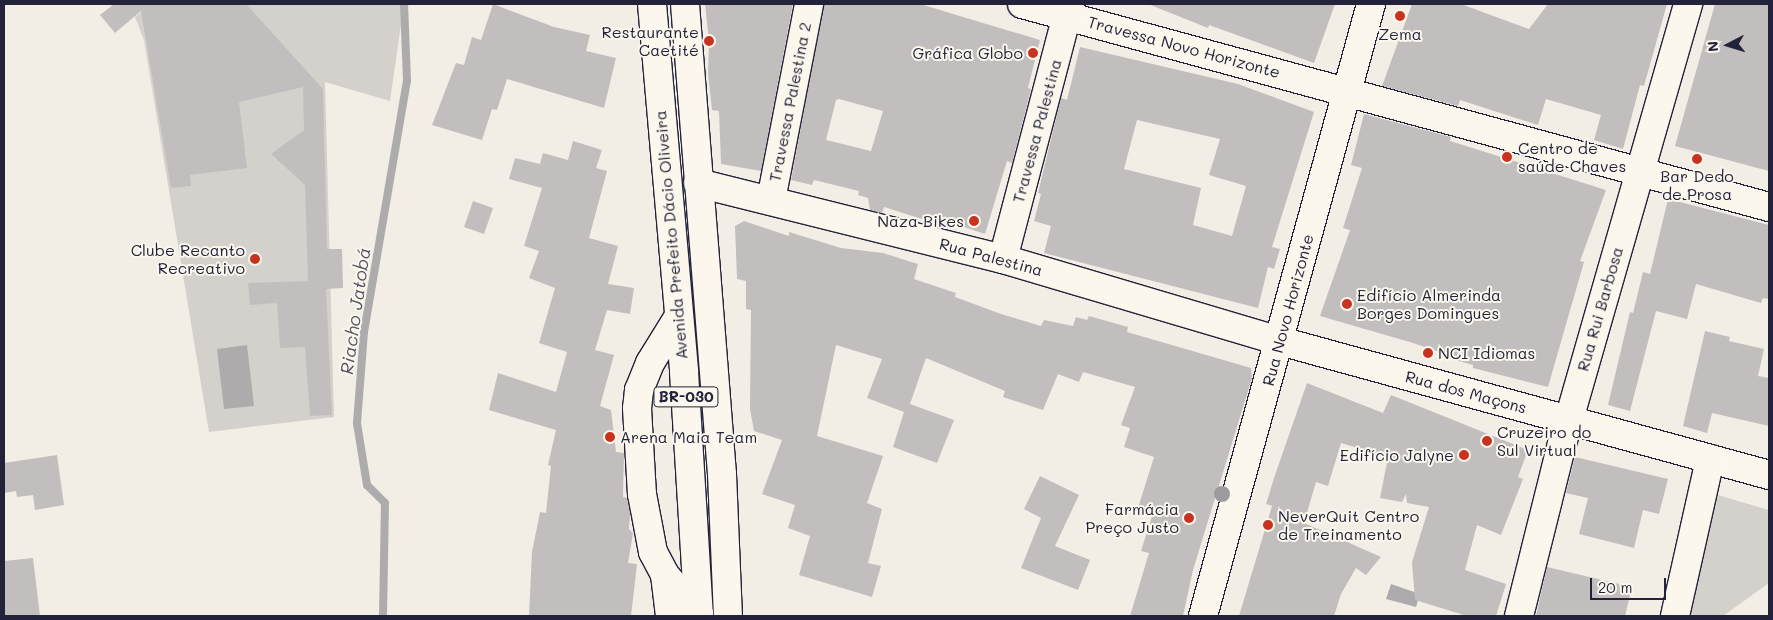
<!DOCTYPE html>
<html>
<head>
<meta charset="utf-8">
<style>
	body { margin:0 }
	#map { position:relative; width:1773px; height:620px; overflow:hidden; background:#f2eee5; font-family:Mali,sans-serif }
	div>[style] { position:absolute }
	[style*='--x'] { left:calc(var(--x)*1px); top:calc(var(--y)*1px); width:calc(var(--w)*1px); rotate:calc(var(--a)*1deg) }
	.green>* { inset:0; background:#d4d1cc }
	.water>* { inset:0; background:#aeabad }
	.stream>* { height:8px; margin:-4px; padding:0 4px; transform-origin:4px; border-radius:4px; background:#aeabad }
	.building>* { inset:0; background:#c2bebe }
	.roads { filter:drop-shadow(1px 0 #22223b) drop-shadow(-1px 0 #22223b) drop-shadow(0 1px #22223b) drop-shadow(0 -1px #22223b) }
	.minor>* { height:28px; margin:-14px; padding:0 14px; transform-origin:14px; border-radius:14px; background:#fbf7ec }
	.major>* { height:28px; margin:-14px; padding:0 14px; transform-origin:14px; border-radius:14px; background:#fbf7ec }
	.trees>* { width:16px; height:16px; margin:-8px; border-radius:50%; background:#9d9b9f }
	.dots>* { width:14px; height:14px; translate:-50% -50%; box-sizing:border-box; border:2px solid #fbf7ec; border-radius:50% }
	span { translate:-50% -50%; white-space:nowrap; text-align:center; line-height:1.15; -webkit-text-stroke:4px #fbf7ec; paint-order:stroke }
	.shield-label span { padding:1px 4px; background:#fbf7ec; border:1px solid; border-radius:4px; -webkit-text-stroke-width:0 }
	.shield-label { font-size:15px; color:#22223b; font-weight:700 }
	.poi-label { font-size:16px; color:#22223b }
	.right { translate:-100% -50%; text-align:right }
	.left { translate:0 -50%; text-align:left }
	.street-label { font-size:16px; color:#22223b }
	.water-label { font-size:18px; color:#535263; font-style:italic }
	.frame { position:absolute; inset:0; border:5px solid #22223b; pointer-events:none }
	.north { position:absolute; left:1703px; top:20px; width:50px; height:50px; -webkit-text-stroke:4px #fbf7ec; paint-order:stroke; rotate:265deg; font-size:14px; font-weight:700; line-height:20px; text-align:center; color:#22223b }
	.north::after { content:''; display:block; margin:auto; width:18px; height:22px; background:#22223b; clip-path:polygon(50% 0,100% 100%,50% 72%,0 100%) }
	.scale { position:absolute; left:1590px; top:578px; width:76px; height:22px; box-sizing:border-box; border:2px solid #22223b; border-top:0; padding-left:6px; font-size:15px; line-height:18px; white-space:nowrap; color:#22223b; -webkit-text-stroke:4px #fbf7ec; paint-order:stroke }
</style>
</head>
<body>
<div id="map">
	<div class="green">
		<div style="clip-path:polygon(151px 4px,404px 4px,390px 101px,325px 82px,334px 417px,209px 432px,144px 40px,135px 17px)"></div>
		<div style="clip-path:polygon(1714px 494px,1769px 510px,1769px 583px,1723px 616px,1682px 616px)"></div>
	</div>
	<div class="water">
		<div style="clip-path:polygon(247px 345px,254px 406px,224px 409px,217px 349px)"></div>
		<div style="clip-path:polygon(1391px 584px,1420px 594px,1416px 607px,1386px 599px)"></div>
	</div>
	<div class="stream">
		<div style="--x:383;--y:616;--w:113;--a:-89"></div>
		<div style="--x:385;--y:503;--w:25;--a:-135"></div>
		<div style="--x:367;--y:485;--w:63;--a:-99.2"></div>
		<div style="--x:357;--y:423;--w:91;--a:-85.6"></div>
		<div style="--x:364;--y:332;--w:255;--a:-80.3"></div>
		<div style="--x:407;--y:81;--w:77;--a:-92.2"></div>
	</div>
	<div class="building">
		<div style="clip-path:polygon(114px 4px,246px 4px,323px 89px,327px 249px,342px 249px,343px 288px,326px 289px,332px 415px,310px 416px,305px 347px,280px 348px,277px 303px,250px 305px,248px 283px,308px 281px,305px 185px,271px 154px,304px 130px,303px 87px,239px 102px,247px 168px,190px 175px,191px 186px,171px 188px,141px 11px,115px 33px,100px 15px)"></div>
		<div style="clip-path:polygon(493px 4px,554px 27px,590px 35px,586px 51px,616px 58px,604px 108px,507px 79px,497px 110px,492px 109px,482px 140px,432px 125px,456px 63px,464px 65px,472px 37px,481px 40px)"></div>
		<div style="clip-path:polygon(705px 4px,793px 4px,761px 171px,721px 164px,719px 111px,712px 110px,708px 73px,709px 42px)"></div>
		<div style="clip-path:polygon(evenodd,824px 4px,920px 4px,1040px 40px,1028px 88px,1031px 89px,1012px 163px,1007px 161px,985px 234px,952px 223px,950px 228px,884px 207px,882px 213px,870px 210px,868px 198px,858px 195px,859px 191px,814px 180px,812px 185px,791px 180px,824px 4px,839px 99px,883px 111px,871px 151px,826px 140px,836px 100px,839px 99px)"></div>
		<div style="clip-path:polygon(1148px 4px,1335px 4px,1314px 63px,1209px 25px,1208px 28px)"></div>
		<div style="clip-path:polygon(1412px 4px,1461px 4px,1529px 29px,1548px 4px,1667px 4px,1644px 86px,1640px 85px,1623px 149px,1594px 140px,1601px 115px,1546px 99px,1538px 125px,1460px 100px,1458px 106px,1382px 86px)"></div>
		<div style="clip-path:polygon(1715px 4px,1769px 4px,1769px 171px,1675px 146px)"></div>
		<div style="clip-path:polygon(evenodd,1080px 47px,1238px 84px,1314px 112px,1272px 247px,1280px 249px,1274px 269px,1268px 267px,1258px 308px,1044px 253px,1051px 226px,1034px 221px,1041px 194px,1038px 193px,1061px 98px,1067px 100px,1080px 47px,1137px 120px,1220px 139px,1209px 175px,1246px 186px,1232px 236px,1193px 225px,1201px 188px,1124px 169px,1137px 120px)"></div>
		<div style="clip-path:polygon(1364px 114px,1451px 137px,1450px 141px,1606px 190px,1580px 261px,1584px 262px,1548px 387px,1473px 368px,1473px 365px,1441px 356px,1442px 353px,1413px 343px,1320px 316px,1350px 230px,1343px 228px,1362px 168px,1351px 165px)"></div>
		<div style="clip-path:polygon(573px 141px,602px 150px,596px 168px,607px 171px,589px 238px,618px 246px,608px 284px,634px 288px,630px 314px,607px 310px,595px 350px,614px 355px,600px 406px,611px 410px,616px 452px,624px 453px,623px 497px,627px 498px,630px 513px,629px 529px,633px 533px,628px 563px,637px 564px,631px 616px,529px 616px,532px 552px,540px 512px,546px 513px,551px 466px,548px 465px,556px 430px,489px 410px,498px 373px,556px 392px,567px 352px,539px 343px,555px 288px,529px 278px,539px 251px,524px 246px,542px 188px,509px 179px,515px 158px,540px 164px,543px 153px,568px 160px)"></div>
		<div style="clip-path:polygon(1668px 199px,1769px 225px,1769px 299px,1763px 298px,1761px 303px,1696px 284px,1687px 319px,1656px 311px,1630px 411px,1608px 405px,1630px 312px,1633px 313px,1643px 272px,1650px 274px)"></div>
		<div style="clip-path:polygon(473px 201px,493px 208px,484px 234px,464px 227px)"></div>
		<div style="clip-path:polygon(744px 221px,789px 236px,789px 232px,841px 248px,883px 253px,918px 264px,914px 279px,956px 293px,955px 297px,1001px 314px,1041px 326px,1044px 320px,1073px 326px,1076px 317px,1087px 320px,1089px 316px,1128px 327px,1127px 332px,1251px 368px,1252px 378px,1193px 570px,1183px 616px,1130px 616px,1149px 553px,1141px 551px,1153px 513px,1138px 508px,1154px 457px,1124px 447px,1130px 428px,1121px 425px,1135px 387px,1083px 372px,1079px 382px,1058px 374px,1043px 410px,1003px 397px,1005px 391px,926px 358px,910px 404px,954px 420px,937px 463px,893px 447px,904px 412px,867px 398px,882px 359px,836px 345px,817px 436px,883px 456px,867px 503px,882px 509px,868px 563px,881px 566px,872px 597px,799px 575px,810px 536px,788px 528px,795px 505px,762px 494px,782px 440px,754px 431px,750px 409px,751px 310px,746px 309px,746px 281px,737px 279px,735px 226px)"></div>
		<div style="clip-path:polygon(1705px 331px,1730px 337px,1729px 341px,1764px 349px,1758px 376px,1769px 378px,1769px 426px,1712px 413px,1707px 433px,1683px 426px)"></div>
		<div style="clip-path:polygon(1307px 383px,1383px 413px,1391px 395px,1528px 450px,1518px 477px,1523px 479px,1501px 535px,1477px 525px,1465px 570px,1506px 584px,1496px 616px,1467px 616px,1415px 600px,1412px 562px,1429px 507px,1407px 503px,1406px 494px,1402px 502px,1380px 498px,1388px 457px,1341px 443px,1328px 486px,1316px 482px,1304px 523px,1381px 557px,1366px 575px,1356px 568px,1341px 594px,1334px 616px,1239px 616px,1272px 506px,1266px 504px,1275px 475px)"></div>
		<div style="clip-path:polygon(57px 455px,64px 505px,35px 510px,33px 495px,17px 497px,16px 491px,4px 493px,4px 463px)"></div>
		<div style="clip-path:polygon(1575px 457px,1668px 479px,1659px 514px,1643px 510px,1634px 548px,1579px 534px,1588px 498px,1566px 493px)"></div>
		<div style="clip-path:polygon(1040px 476px,1079px 495px,1055px 546px,1090px 560px,1078px 590px,1021px 568px,1041px 518px,1024px 509px)"></div>
		<div style="clip-path:polygon(33px 558px,40px 616px,4px 616px,4px 561px)"></div>
		<div style="clip-path:polygon(1547px 567px,1632px 587px,1625px 616px,1536px 616px)"></div>
	</div>
	<div class="roads">
		<div class="minor">
			<div style="--x:1022;--y:4;--w:774;--a:15.2"></div>
			<div style="--x:698;--y:183;--w:314;--a:14"></div>
			<div style="--x:1003;--y:259;--w:289;--a:16.5"></div>
			<div style="--x:1280;--y:341;--w:507;--a:15.32"></div>
			<div style="--x:771;--y:200;--w:200;--a:-79"></div>
			<div style="--x:1003;--y:259;--w:264;--a:-75.3"></div>
			<div style="--x:679;--y:316;--w:55;--a:121.7"></div>
			<div style="--x:650;--y:363;--w:29;--a:112"></div>
			<div style="--x:639;--y:390;--w:18;--a:96"></div>
			<div style="--x:637;--y:408;--w:86;--a:86.7"></div>
			<div style="--x:642;--y:494;--w:59;--a:79.3"></div>
			<div style="--x:653;--y:552;--w:26;--a:62"></div>
			<div style="--x:665;--y:575;--w:52;--a:48.9"></div>
			<div style="--x:665;--y:575;--w:41;--a:83"></div>
			<div style="--x:1203;--y:616;--w:635;--a:-74.65"></div>
			<div style="--x:1519;--y:616;--w:177;--a:-76"></div>
			<div style="--x:1562;--y:444;--w:458;--a:-74"></div>
			<div style="--x:1675;--y:616;--w:161;--a:-77.4"></div>
		</div>
		<div class="major">
			<div style="--x:652;--y:4;--w:369;--a:85"></div>
			<div style="--x:684;--y:372;--w:244;--a:86.5"></div>
			<div style="--x:685;--y:4;--w:471;--a:85.5"></div>
			<div style="--x:722;--y:474;--w:142;--a:87.6"></div>
		</div>
	</div>
	<div class="trees">
		<div style="left:1222px;top:494px"></div>
	</div>
	<div class="dots">
		<div style="left:1400px;top:16px;background:#c8321e"></div>
		<div style="left:709px;top:41px;background:#c8321e"></div>
		<div style="left:1033px;top:53px;background:#c8321e"></div>
		<div style="left:1507px;top:157px;background:#c8321e"></div>
		<div style="left:1697px;top:159px;background:#c8321e"></div>
		<div style="left:974px;top:221px;background:#c8321e"></div>
		<div style="left:255px;top:259px;background:#c8321e"></div>
		<div style="left:1347px;top:304px;background:#c8321e"></div>
		<div style="left:1428px;top:353px;background:#c8321e"></div>
		<div style="left:610px;top:437px;background:#c8321e"></div>
		<div style="left:1487px;top:441px;background:#c8321e"></div>
		<div style="left:1464px;top:455px;background:#c8321e"></div>
		<div style="left:1189px;top:518px;background:#c8321e"></div>
		<div style="left:1268px;top:525px;background:#c8321e"></div>
	</div>
	<div class="shield-label">
		<span style="left:686px;top:397px">BR-030</span>
	</div>
	<div class="poi-label">
		<span class="right" style="left:699px;top:41px">Restaurante<br>Caetité</span>
		<span style="left:1400px;top:34px">Zema</span>
		<span class="right" style="left:1023px;top:53px">Gráfica Globo</span>
		<span class="left" style="left:1518px;top:157px">Centro de<br>saúde Chaves</span>
		<span style="left:1697px;top:185px">Bar Dedo<br>de Prosa</span>
		<span class="right" style="left:964px;top:221px">Naza Bikes</span>
		<span class="right" style="left:245px;top:259px">Clube Recanto<br>Recreativo</span>
		<span class="left" style="left:1357px;top:304px">Edifício Almerinda<br>Borges Domingues</span>
		<span class="left" style="left:1438px;top:353px">NCI Idiomas</span>
		<span class="left" style="left:1497px;top:441px">Cruzeiro do<br>Sul Virtual</span>
		<span class="left" style="left:620px;top:437px">Arena Maia Team</span>
		<span class="right" style="left:1454px;top:455px">Edifício Jalyne</span>
		<span class="right" style="left:1179px;top:518px">Farmácia<br>Preço Justo</span>
		<span class="left" style="left:1278px;top:525px">NeverQuit Centro<br>de Treinamento</span>
	</div>
	<div class="street-label">
		<span style="left:1184px;top:47px;rotate:15deg">Travessa Novo Horizonte</span>
		<span style="left:790px;top:102px;rotate:-79deg">Travessa Palestina 2</span>
		<span style="left:1037px;top:131px;rotate:-75deg">Travessa Palestina</span>
		<span style="left:671px;top:235px;rotate:-95deg">Avenida Prefeito Dácio Oliveira</span>
		<span style="left:991px;top:257px;rotate:15deg">Rua Palestina</span>
		<span style="left:1600px;top:309px;rotate:-74deg">Rua Rui Barbosa</span>
		<span style="left:1288px;top:310px;rotate:-75deg">Rua Novo Horizonte</span>
		<span style="left:1466px;top:392px;rotate:15deg">Rua dos Maçons</span>
	</div>
	<div class="water-label">
		<span style="left:355px;top:311px;rotate:-82deg">Riacho Jatobá</span>
	</div>
	<div class="frame"></div>
	<div class="north">N</div>
	<div class="scale">20 m</div>
</div>
</body>
</html>
